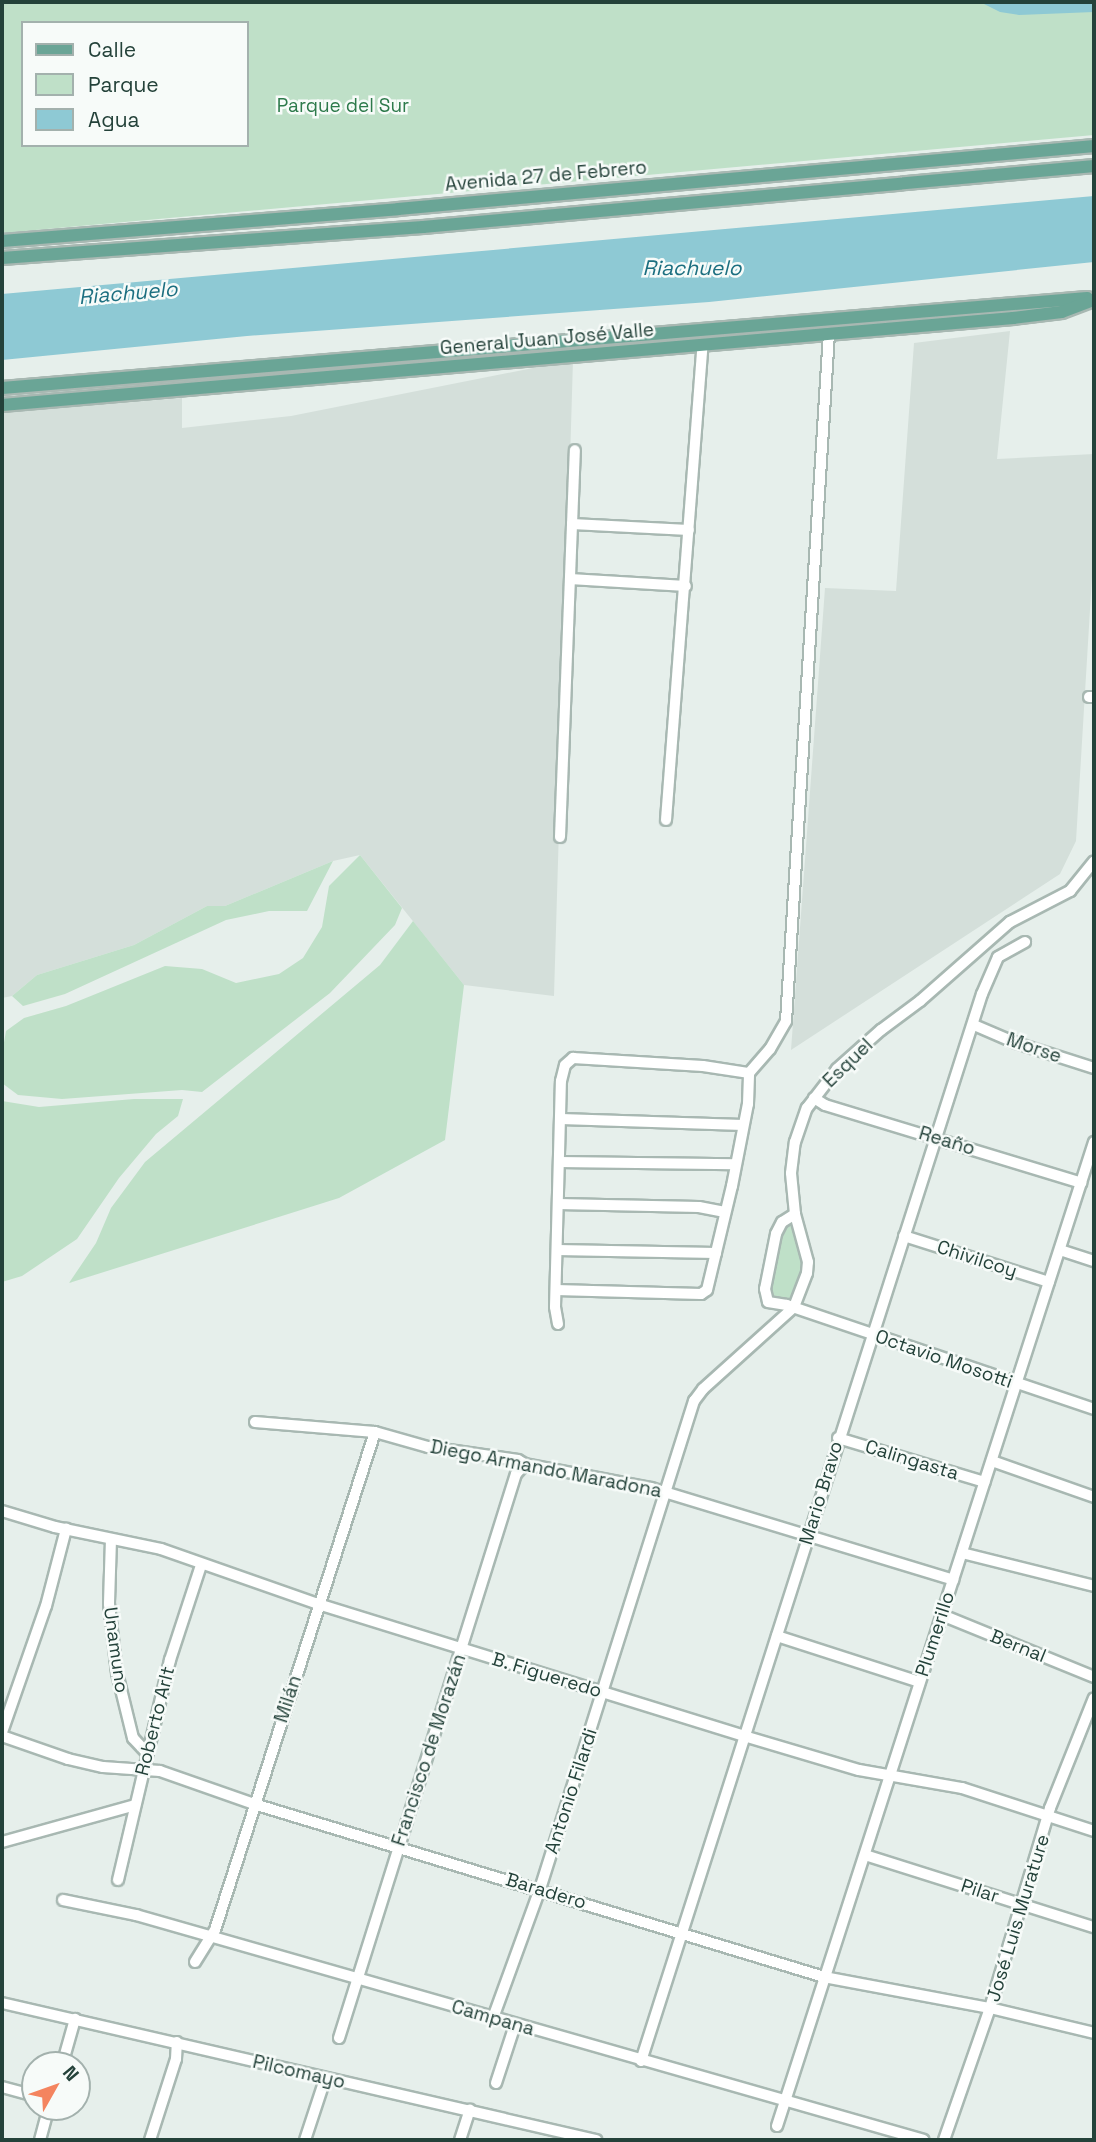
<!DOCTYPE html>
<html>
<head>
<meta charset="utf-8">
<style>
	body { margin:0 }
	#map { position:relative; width:1096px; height:2142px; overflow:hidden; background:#e6efeb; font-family:"Space Grotesk",sans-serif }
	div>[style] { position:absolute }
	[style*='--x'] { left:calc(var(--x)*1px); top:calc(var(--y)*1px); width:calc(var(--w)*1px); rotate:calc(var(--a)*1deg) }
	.built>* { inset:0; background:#d4dfda }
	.green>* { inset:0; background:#bfe0c8 }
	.water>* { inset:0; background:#8ec9d4 }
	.roads { filter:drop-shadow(2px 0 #a8b8b2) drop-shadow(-2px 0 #a8b8b2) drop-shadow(0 2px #a8b8b2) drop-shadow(0 -2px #a8b8b2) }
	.minor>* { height:10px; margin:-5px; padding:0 5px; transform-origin:5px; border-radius:5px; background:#fff }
	.major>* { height:12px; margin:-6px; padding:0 6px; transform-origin:6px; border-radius:6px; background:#6aa596 }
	span { translate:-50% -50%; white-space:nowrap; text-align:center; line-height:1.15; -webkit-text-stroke:5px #f7fbf9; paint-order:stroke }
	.park-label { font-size:19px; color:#2d7a4b }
	.street-label { font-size:19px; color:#24423a }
	.water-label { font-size:21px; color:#1c6f80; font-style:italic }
	.frame { position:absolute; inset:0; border:4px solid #24423a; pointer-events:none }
	.legend { position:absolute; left:21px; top:21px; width:228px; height:126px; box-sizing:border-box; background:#f7fbf9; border:2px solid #a3b1ad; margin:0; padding:9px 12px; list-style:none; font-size:21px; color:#24423a }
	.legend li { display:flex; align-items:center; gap:14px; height:35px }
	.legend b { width:35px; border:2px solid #a3b1ad }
	.north { position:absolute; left:21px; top:2051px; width:70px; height:70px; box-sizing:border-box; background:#f7fbf9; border:2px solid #a3b1ad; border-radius:50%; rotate:50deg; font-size:19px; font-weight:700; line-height:28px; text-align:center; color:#24423a }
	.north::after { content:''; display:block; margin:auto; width:24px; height:32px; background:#f4845f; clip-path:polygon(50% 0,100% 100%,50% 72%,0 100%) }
</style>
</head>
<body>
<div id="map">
	<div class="built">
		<div style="clip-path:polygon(1010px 331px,997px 459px,1094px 454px,1094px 544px,1076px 841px,1060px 874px,791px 1050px,825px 588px,896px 591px,914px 343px)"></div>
		<div style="clip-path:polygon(573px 360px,554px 996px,464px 985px,360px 855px,333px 861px,225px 906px,207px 906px,134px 945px,37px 975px,12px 996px,2px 998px,2px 413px,182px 398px,182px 428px,291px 416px)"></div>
	</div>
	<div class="green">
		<div style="clip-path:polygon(evenodd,2px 2px,1094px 2px,1094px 135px,2px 233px,2px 2px,23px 23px,247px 23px,247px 145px,23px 145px,23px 23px)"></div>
		<div style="clip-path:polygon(360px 855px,402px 908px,395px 925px,330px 993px,202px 1092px,182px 1090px,62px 1099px,18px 1095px,2px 1083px,2px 1054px,6px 1031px,24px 1018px,66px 1006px,165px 966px,202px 969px,236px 983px,279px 974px,303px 958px,322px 927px,329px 886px)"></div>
		<div style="clip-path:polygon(333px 861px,307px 911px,269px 911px,226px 920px,65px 994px,23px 1006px,12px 996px,37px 975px,134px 945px,207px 906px,225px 906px)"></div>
		<div style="clip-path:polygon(413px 921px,464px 985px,445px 1140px,339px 1198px,69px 1283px,96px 1243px,111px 1208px,145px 1162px,380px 965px)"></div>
		<div style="clip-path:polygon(134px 1099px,183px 1099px,178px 1116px,156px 1134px,119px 1178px,77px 1239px,22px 1276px,2px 1282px,2px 1101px,39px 1107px)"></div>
		<div style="clip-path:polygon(793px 1223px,804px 1255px,802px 1278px,790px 1298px,772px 1298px,768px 1292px,780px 1233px,784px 1225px)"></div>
	</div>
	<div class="water">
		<div style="clip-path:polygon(980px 2px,1094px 2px,1094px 12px,1019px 15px,1000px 12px)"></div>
		<div style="clip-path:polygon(1094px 196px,1094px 262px,709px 302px,247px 336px,2px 360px,2px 294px)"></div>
	</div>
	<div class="roads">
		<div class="minor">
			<div style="--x:572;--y:524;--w:117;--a:2.9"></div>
			<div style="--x:570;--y:579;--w:116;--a:3.5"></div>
			<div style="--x:1089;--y:697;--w:5;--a:0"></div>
			<div style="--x:666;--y:820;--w:477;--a:-85.6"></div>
			<div style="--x:560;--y:837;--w:387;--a:-87.8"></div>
			<div style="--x:974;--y:1025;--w:46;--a:23.2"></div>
			<div style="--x:1016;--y:1043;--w:82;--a:17.8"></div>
			<div style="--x:814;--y:1098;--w:13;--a:32"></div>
			<div style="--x:825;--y:1105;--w:268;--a:16.9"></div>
			<div style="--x:561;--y:1119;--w:182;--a:1.9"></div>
			<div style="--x:559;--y:1162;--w:176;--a:0.7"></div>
			<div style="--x:558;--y:1204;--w:141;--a:1.2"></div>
			<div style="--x:699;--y:1207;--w:25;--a:11"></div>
			<div style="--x:795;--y:1214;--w:15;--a:148"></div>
			<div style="--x:782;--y:1222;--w:13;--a:117"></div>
			<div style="--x:776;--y:1234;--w:56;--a:101.3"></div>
			<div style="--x:765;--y:1289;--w:13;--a:77"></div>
			<div style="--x:768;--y:1302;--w:19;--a:9"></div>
			<div style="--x:787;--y:1305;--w:324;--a:18.7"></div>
			<div style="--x:904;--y:1236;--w:152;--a:17.6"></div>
			<div style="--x:557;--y:1250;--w:159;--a:1.1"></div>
			<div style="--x:1060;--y:1250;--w:36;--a:18"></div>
			<div style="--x:556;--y:1290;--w:145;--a:1.6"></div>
			<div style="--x:701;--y:1294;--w:7;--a:-34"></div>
			<div style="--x:707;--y:1290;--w:107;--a:-76.5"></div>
			<div style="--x:732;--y:1186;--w:84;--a:-79"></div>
			<div style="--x:748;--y:1104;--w:31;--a:-88"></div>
			<div style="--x:749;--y:1073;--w:32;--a:-49"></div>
			<div style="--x:770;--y:1049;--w:32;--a:-60"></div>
			<div style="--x:786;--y:1021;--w:689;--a:-86.42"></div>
			<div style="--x:558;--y:1324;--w:17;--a:-100"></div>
			<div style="--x:555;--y:1307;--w:226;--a:-88.5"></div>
			<div style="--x:561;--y:1081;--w:16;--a:-76"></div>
			<div style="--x:565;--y:1065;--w:11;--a:-41"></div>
			<div style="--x:573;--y:1058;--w:130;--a:3.5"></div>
			<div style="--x:703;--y:1066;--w:47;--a:8.7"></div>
			<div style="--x:255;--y:1422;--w:120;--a:4.8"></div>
			<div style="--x:375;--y:1432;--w:55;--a:15.8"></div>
			<div style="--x:428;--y:1447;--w:91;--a:8.2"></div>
			<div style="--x:518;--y:1460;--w:8;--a:30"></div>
			<div style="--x:525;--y:1464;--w:128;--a:10.8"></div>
			<div style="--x:651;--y:1488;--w:316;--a:16.9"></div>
			<div style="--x:838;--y:1438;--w:153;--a:16.7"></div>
			<div style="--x:992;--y:1461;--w:108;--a:19.4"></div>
			<div style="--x:2;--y:1511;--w:55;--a:16.8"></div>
			<div style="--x:55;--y:1527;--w:108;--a:11.7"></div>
			<div style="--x:161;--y:1549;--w:166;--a:19.3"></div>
			<div style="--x:318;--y:1604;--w:446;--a:17.2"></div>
			<div style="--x:744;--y:1736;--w:120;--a:16.5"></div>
			<div style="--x:859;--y:1770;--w:105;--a:9.9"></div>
			<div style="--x:962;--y:1788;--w:139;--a:18"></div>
			<div style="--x:111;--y:1539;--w:65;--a:91.8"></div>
			<div style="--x:109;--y:1604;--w:69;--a:83.4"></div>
			<div style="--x:117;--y:1673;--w:67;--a:76.2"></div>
			<div style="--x:133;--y:1738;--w:21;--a:47"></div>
			<div style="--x:962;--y:1553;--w:136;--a:14"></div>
			<div style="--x:942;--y:1615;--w:164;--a:22.2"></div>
			<div style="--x:777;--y:1636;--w:149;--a:17.9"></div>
			<div style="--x:2;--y:1732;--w:133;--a:-70.8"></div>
			<div style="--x:46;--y:1606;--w:80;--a:-75.4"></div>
			<div style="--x:2;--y:1736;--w:70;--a:19.2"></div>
			<div style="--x:68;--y:1759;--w:36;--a:13"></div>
			<div style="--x:103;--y:1767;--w:57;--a:4"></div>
			<div style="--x:160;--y:1771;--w:100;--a:19.3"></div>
			<div style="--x:254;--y:1804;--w:596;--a:16.88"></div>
			<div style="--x:824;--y:1977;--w:169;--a:10.6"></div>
			<div style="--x:990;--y:2008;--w:107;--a:13.5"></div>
			<div style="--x:2;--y:1842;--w:138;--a:-15.5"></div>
			<div style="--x:865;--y:1855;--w:240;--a:17.5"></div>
			<div style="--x:118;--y:1880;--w:226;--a:-76.7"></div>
			<div style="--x:170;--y:1660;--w:100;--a:-71.9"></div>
			<div style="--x:63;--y:1900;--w:75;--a:11.6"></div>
			<div style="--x:136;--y:1915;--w:819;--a:15.94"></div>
			<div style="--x:195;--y:1962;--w:38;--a:-58"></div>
			<div style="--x:215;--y:1930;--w:523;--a:-72.19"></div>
			<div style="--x:2;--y:2003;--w:610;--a:12.99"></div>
			<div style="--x:493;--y:2018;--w:137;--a:-70"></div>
			<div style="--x:540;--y:1889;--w:512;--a:-72.49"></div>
			<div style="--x:694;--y:1401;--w:15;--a:-53"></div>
			<div style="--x:703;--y:1389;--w:122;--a:-42"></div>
			<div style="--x:794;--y:1307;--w:36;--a:-69"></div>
			<div style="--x:807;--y:1273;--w:11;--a:-85"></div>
			<div style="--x:808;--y:1262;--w:50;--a:-105.2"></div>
			<div style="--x:795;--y:1214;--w:41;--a:-95.6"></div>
			<div style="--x:791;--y:1173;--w:31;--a:-83"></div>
			<div style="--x:795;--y:1142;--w:36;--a:-71"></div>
			<div style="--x:807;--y:1108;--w:49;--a:-52.4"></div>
			<div style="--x:837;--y:1069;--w:59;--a:-41.6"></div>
			<div style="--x:881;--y:1030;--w:49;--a:-36.6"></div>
			<div style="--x:920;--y:1001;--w:120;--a:-41.3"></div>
			<div style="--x:1010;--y:922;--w:68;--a:-27.3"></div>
			<div style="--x:1070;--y:891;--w:38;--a:-51"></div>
			<div style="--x:339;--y:2038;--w:591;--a:-72.58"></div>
			<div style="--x:516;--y:1474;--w:13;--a:-48"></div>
			<div style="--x:641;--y:2061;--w:1120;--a:-72.28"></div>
			<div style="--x:982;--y:994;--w:40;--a:-66.6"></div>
			<div style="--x:998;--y:957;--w:31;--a:-29"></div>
			<div style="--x:62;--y:2065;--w:48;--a:-74.2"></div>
			<div style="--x:496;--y:2083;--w:61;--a:-71.9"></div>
			<div style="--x:2;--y:2087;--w:34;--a:15"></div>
			<div style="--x:777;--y:2126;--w:1034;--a:-72.14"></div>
			<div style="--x:40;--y:2140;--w:34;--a:-75"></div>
			<div style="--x:150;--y:2140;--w:85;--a:-72.2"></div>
			<div style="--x:176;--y:2059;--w:17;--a:-87"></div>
			<div style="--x:305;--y:2140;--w:64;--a:-71.8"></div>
			<div style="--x:460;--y:2140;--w:32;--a:-72"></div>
			<div style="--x:944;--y:2140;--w:140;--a:-70.8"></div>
			<div style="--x:990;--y:2008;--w:209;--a:-73.3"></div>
			<div style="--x:1050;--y:1808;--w:118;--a:-68.2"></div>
		</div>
		<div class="major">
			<div style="--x:2;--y:241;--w:397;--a:-4.6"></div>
			<div style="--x:398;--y:209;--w:699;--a:-5.17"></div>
			<div style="--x:2;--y:258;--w:422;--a:-4.2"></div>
			<div style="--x:423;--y:227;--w:674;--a:-5.19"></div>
			<div style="--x:2;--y:388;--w:1089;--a:-4.74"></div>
			<div style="--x:2;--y:405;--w:1015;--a:-4.92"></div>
			<div style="--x:1013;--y:318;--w:49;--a:-7"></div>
			<div style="--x:1062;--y:312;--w:34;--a:-21"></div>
		</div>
	</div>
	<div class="park-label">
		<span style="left:343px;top:106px">Parque del Sur</span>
	</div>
	<div class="street-label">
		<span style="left:546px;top:176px;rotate:-5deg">Avenida 27 de Febrero</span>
		<span style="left:547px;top:339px;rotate:-5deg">General Juan José Valle</span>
		<span style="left:1034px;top:1048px;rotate:19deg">Morse</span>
		<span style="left:848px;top:1063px;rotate:-44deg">Esquel</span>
		<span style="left:947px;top:1141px;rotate:17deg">Reaño</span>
		<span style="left:977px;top:1259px;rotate:18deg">Chivilcoy</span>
		<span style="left:944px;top:1359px;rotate:19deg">Octavio Mosotti</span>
		<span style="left:912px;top:1460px;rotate:17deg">Calingasta</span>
		<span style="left:546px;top:1469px;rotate:11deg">Diego Armando Maradona</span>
		<span style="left:821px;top:1493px;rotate:-73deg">Mario Bravo</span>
		<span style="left:935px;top:1634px;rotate:-72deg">Plumerillo</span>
		<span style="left:1018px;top:1646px;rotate:22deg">Bernal</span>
		<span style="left:116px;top:1650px;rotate:82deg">Unamuno</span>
		<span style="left:547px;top:1675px;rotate:17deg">B. Figueredo</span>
		<span style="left:288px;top:1699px;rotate:-72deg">Milán</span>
		<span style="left:155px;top:1721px;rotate:-76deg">Roberto Arlt</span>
		<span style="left:429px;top:1750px;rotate:-72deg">Francisco de Morazán</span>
		<span style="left:571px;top:1791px;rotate:-72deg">Antonio Filardi</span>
		<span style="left:546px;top:1891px;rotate:17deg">Baradero</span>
		<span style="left:980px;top:1891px;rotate:18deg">Pilar</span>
		<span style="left:1018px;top:1918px;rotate:-73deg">José Luis Murature</span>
		<span style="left:493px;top:2018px;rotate:16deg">Campana</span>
		<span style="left:299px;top:2072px;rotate:13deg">Pilcomayo</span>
	</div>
	<div class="water-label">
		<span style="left:692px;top:268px">Riachuelo</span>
		<span style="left:128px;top:293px;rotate:-5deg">Riachuelo</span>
	</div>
	<div class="frame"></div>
	<ul class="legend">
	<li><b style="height:9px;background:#6aa596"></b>Calle</li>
	<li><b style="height:19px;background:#bfe0c8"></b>Parque</li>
	<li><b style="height:19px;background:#8ec9d4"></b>Agua</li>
	</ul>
	<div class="north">N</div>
</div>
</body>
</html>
